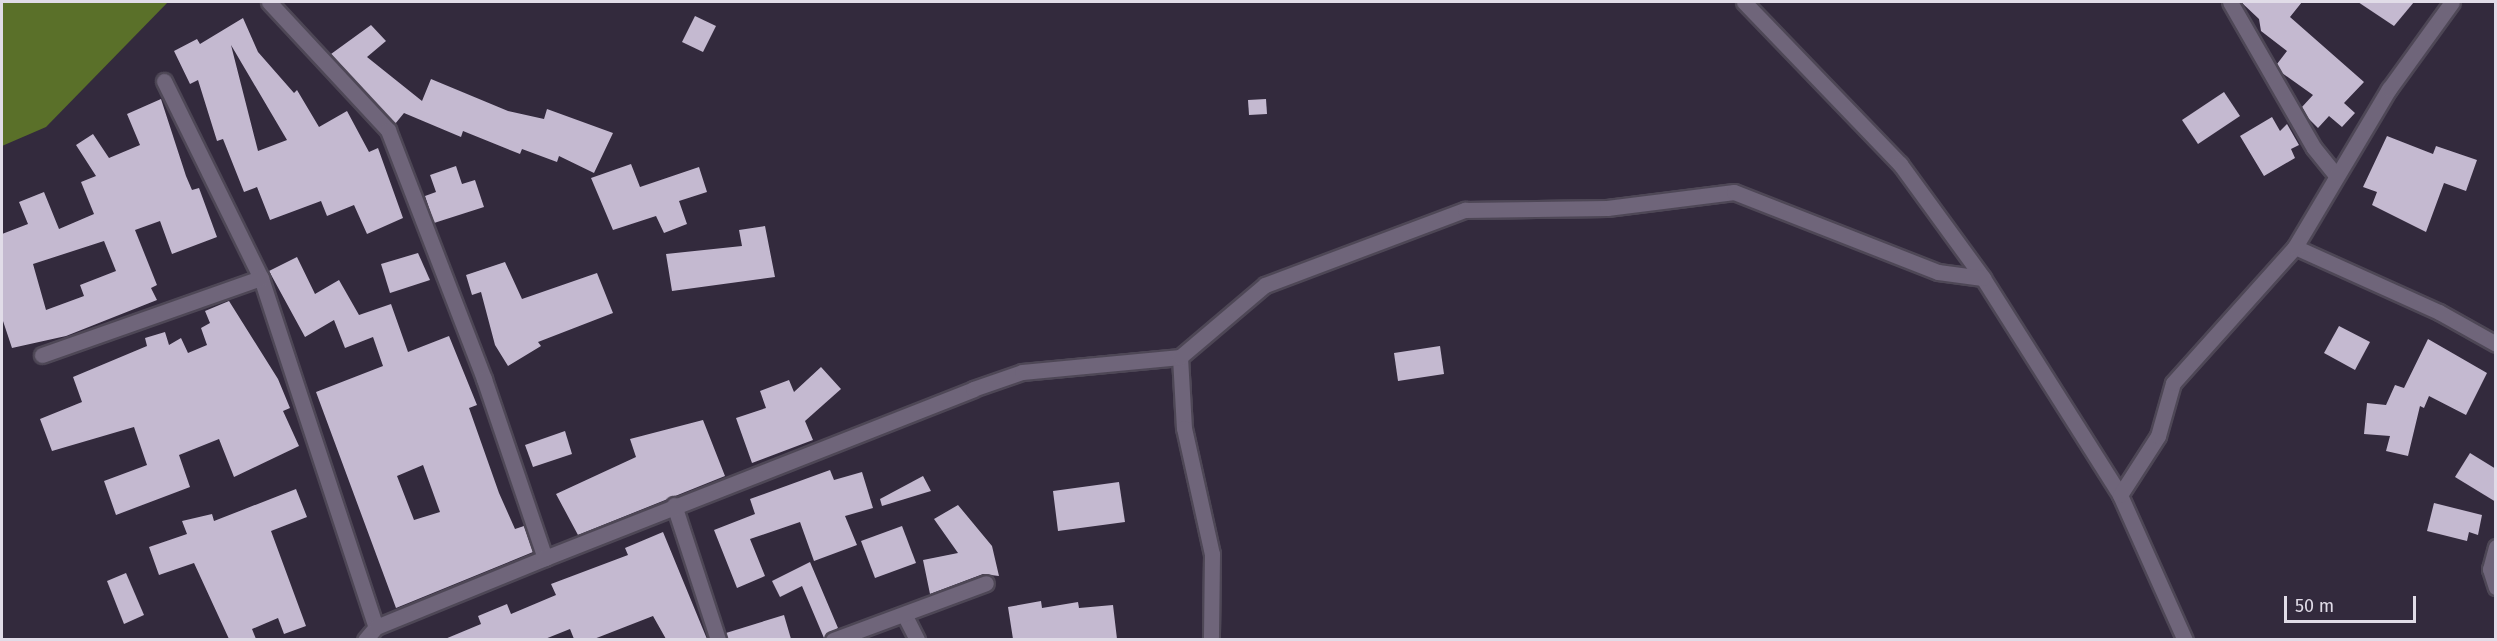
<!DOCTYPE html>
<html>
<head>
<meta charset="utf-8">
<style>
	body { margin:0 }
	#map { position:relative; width:2497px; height:641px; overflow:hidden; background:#332a3d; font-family:"Fira Sans",sans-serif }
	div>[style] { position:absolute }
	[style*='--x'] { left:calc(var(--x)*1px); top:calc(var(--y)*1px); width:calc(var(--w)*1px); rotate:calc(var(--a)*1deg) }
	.forest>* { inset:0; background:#5a7029 }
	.building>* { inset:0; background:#c4b9d0 }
	.roads { filter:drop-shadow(2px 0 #4e4756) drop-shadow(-2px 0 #4e4756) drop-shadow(0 2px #4e4756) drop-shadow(0 -2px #4e4756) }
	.minor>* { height:15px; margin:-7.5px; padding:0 7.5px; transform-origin:7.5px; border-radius:7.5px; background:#6f657a }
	span { translate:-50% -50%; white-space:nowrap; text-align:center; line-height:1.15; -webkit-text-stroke:6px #332a3d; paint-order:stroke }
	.frame { position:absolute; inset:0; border:3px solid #e1dce8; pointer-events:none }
	.scale { position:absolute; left:2284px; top:596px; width:132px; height:27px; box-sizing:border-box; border:3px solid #e1dce8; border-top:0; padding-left:8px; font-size:18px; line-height:21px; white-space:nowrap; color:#e1dce8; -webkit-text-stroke:4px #332a3d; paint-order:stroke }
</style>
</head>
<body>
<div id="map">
	<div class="forest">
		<div style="clip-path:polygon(2px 2px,168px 2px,46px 127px,2px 146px)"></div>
	</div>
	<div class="building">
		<div style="clip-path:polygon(2241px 2px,2302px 2px,2290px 17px,2364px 82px,2344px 103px,2355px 113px,2342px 127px,2329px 116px,2318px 128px,2308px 118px,2302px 107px,2313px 95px,2282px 73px,2277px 64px,2287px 51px,2261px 31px,2259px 19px)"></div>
		<div style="clip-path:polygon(2358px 2px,2414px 2px,2394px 26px)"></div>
		<div style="clip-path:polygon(695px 16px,716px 26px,703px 52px,682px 42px)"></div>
		<div style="clip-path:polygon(evenodd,243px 18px,258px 52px,294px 93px,297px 90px,319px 127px,347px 111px,369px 152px,378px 148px,403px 218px,367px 234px,354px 205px,327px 216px,321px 201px,270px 220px,257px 187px,244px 192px,223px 139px,217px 141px,198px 80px,190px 84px,174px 51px,197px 39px,200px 44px,243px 18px,231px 45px,287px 140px,258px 151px,231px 45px)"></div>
		<div style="clip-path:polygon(371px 25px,386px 41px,367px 57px,422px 101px,431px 79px,508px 111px,544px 119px,547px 109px,613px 133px,594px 173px,559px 156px,557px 162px,522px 149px,520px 154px,463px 131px,461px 137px,404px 113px,395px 124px,331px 54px)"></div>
		<div style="clip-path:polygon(2224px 92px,2240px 116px,2198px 144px,2182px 120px)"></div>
		<div style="clip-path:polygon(evenodd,161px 99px,186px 176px,192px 190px,199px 188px,217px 237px,172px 254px,160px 221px,135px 230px,157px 285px,151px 288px,157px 300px,66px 336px,12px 348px,2px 318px,2px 234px,28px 224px,19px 202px,44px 192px,59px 229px,94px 214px,81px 182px,96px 176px,76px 145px,93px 134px,109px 158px,140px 145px,127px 114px,161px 99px,104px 241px,116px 271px,80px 285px,84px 296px,46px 310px,33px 264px,104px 241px)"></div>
		<div style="clip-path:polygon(1266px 99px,1267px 114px,1249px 115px,1248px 100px)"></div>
		<div style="clip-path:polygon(2272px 117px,2280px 131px,2287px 124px,2299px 145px,2291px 149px,2295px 158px,2264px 176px,2240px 136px)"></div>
		<div style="clip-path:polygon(2387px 136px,2433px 154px,2436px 146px,2477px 160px,2466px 191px,2444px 183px,2426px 232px,2372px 205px,2377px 192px,2363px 187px)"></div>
		<div style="clip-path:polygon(631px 164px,640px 187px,699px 167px,707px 192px,679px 201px,687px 224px,664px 233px,656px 216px,613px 230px,591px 178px)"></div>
		<div style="clip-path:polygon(456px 166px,462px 184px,475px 180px,484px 207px,434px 223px,425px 196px,436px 192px,430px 175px)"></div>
		<div style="clip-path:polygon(765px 226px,775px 277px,672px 291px,666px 254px,742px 246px,739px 230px)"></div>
		<div style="clip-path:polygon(418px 253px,430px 280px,390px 293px,381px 264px)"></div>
		<div style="clip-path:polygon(evenodd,297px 257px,315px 294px,339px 280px,359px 315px,391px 304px,408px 352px,449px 336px,477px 405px,469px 408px,499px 493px,515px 529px,524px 526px,533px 552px,396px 608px,316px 392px,383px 366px,373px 337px,345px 348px,334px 320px,305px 337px,269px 271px,297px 257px,423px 465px,440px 512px,414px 520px,397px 476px,423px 465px)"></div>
		<div style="clip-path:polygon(505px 262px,522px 299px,597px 273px,613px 313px,538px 342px,541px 346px,508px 366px,495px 345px,481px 292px,472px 295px,466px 275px)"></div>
		<div style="clip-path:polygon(229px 301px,278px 379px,290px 408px,283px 411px,299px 446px,234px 477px,219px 439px,179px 455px,190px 487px,116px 515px,104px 481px,147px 465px,134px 427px,52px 451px,40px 419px,82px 402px,73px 377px,147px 346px,145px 338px,165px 332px,169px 345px,181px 338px,188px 353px,207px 345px,201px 328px,210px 323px,205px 311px)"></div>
		<div style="clip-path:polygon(2339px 326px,2370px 342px,2355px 370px,2324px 353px)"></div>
		<div style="clip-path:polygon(2428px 339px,2487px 373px,2466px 415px,2429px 396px,2424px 408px,2420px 406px,2408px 456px,2386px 451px,2390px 436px,2364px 434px,2367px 403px,2386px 405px,2395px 385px,2404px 388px)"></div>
		<div style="clip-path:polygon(1440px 346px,1444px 374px,1398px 381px,1394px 353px)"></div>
		<div style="clip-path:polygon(821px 367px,841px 389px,805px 421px,813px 440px,752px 463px,736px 418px,766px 408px,760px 391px,789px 380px,794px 392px)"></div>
		<div style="clip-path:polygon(703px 420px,725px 476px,578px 535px,556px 494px,636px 457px,630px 439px)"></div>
		<div style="clip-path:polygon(565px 431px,572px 454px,533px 467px,525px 445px)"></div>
		<div style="clip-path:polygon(2470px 453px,2496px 469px,2496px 502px,2455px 477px)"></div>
		<div style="clip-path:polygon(830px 470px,834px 480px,862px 472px,873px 508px,845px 516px,857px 545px,814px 561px,800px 522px,750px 539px,765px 576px,737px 588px,714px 530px,755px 514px,750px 499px)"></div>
		<div style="clip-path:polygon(923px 476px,931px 491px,882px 506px,880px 499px)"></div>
		<div style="clip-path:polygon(1119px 482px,1125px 522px,1058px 531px,1053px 491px)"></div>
		<div style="clip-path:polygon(296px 489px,307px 517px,271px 531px,306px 626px,284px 634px,278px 618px,252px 629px,256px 639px,229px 639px,194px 563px,159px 575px,149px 547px,187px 534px,182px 521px,212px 514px,214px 521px)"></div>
		<div style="clip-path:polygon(2434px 503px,2482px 515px,2478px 535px,2469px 532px,2467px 541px,2427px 531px)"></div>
		<div style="clip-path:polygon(958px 505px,992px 546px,999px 576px,983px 574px,930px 594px,923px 560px,958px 553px,934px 519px)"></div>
		<div style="clip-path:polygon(902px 526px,916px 563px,875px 578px,861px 541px)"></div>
		<div style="clip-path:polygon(663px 532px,707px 639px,666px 639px,653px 616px,594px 639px,574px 639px,570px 629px,545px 639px,445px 639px,481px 624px,478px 616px,507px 604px,511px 614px,556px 595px,551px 584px,628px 555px,625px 548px)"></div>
		<div style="clip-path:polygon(810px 562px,838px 628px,824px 638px,802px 586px,780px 597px,772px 581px)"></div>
		<div style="clip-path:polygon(126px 573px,144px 615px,124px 624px,107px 581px)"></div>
		<div style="clip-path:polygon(1041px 601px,1042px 608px,1078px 602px,1079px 608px,1113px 605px,1117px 639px,1013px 639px,1008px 607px)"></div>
		<div style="clip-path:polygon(784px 615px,791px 639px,727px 639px,726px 633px)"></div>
	</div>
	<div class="roads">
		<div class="minor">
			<div style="--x:269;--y:2;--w:175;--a:47.1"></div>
			<div style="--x:388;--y:130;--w:267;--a:68.9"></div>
			<div style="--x:484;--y:379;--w:189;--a:71.2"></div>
			<div style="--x:1744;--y:2;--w:225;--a:46.1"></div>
			<div style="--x:1900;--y:164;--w:141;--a:53.9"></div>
			<div style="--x:1983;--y:278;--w:257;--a:57.7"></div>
			<div style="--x:2120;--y:495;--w:159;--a:65.9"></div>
			<div style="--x:2230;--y:2;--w:168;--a:60.1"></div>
			<div style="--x:2314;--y:148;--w:35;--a:51"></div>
			<div style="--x:164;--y:81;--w:220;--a:63.8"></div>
			<div style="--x:261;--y:278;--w:367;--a:71.8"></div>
			<div style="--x:2295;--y:247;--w:158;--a:24.3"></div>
			<div style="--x:2439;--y:312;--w:65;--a:29.3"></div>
			<div style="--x:42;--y:355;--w:232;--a:-19.4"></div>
			<div style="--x:1180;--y:357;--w:71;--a:86.8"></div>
			<div style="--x:1184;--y:428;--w:129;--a:77.5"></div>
			<div style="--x:1212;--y:554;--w:86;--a:90.7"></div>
			<div style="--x:2120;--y:495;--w:70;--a:-57.2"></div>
			<div style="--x:2158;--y:436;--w:55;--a:-74.2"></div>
			<div style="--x:2173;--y:383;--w:183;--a:-48.1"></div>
			<div style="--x:2295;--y:247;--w:184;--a:-59.3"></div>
			<div style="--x:2389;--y:89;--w:107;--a:-54.1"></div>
			<div style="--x:674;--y:505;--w:142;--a:71.9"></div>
			<div style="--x:2496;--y:547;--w:23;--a:105"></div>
			<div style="--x:2490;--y:569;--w:19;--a:72"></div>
			<div style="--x:905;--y:616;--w:27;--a:63"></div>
			<div style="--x:365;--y:640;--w:17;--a:-50"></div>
			<div style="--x:376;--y:627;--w:183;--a:-22.2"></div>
			<div style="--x:545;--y:558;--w:460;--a:-21.5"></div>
			<div style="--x:973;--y:389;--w:52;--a:-19.1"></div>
			<div style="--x:1022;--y:372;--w:159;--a:-5.4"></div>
			<div style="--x:1180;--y:357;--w:111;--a:-40.3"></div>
			<div style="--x:1265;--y:285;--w:214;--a:-20.6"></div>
			<div style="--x:1465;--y:210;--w:142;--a:-0.8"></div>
			<div style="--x:1607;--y:208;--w:128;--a:-7.2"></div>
			<div style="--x:1734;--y:192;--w:219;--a:21.4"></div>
			<div style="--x:1938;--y:272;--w:45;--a:7.6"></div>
			<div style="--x:833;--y:640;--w:163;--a:-20.4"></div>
		</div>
	</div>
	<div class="frame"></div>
	<div class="scale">50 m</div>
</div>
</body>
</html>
